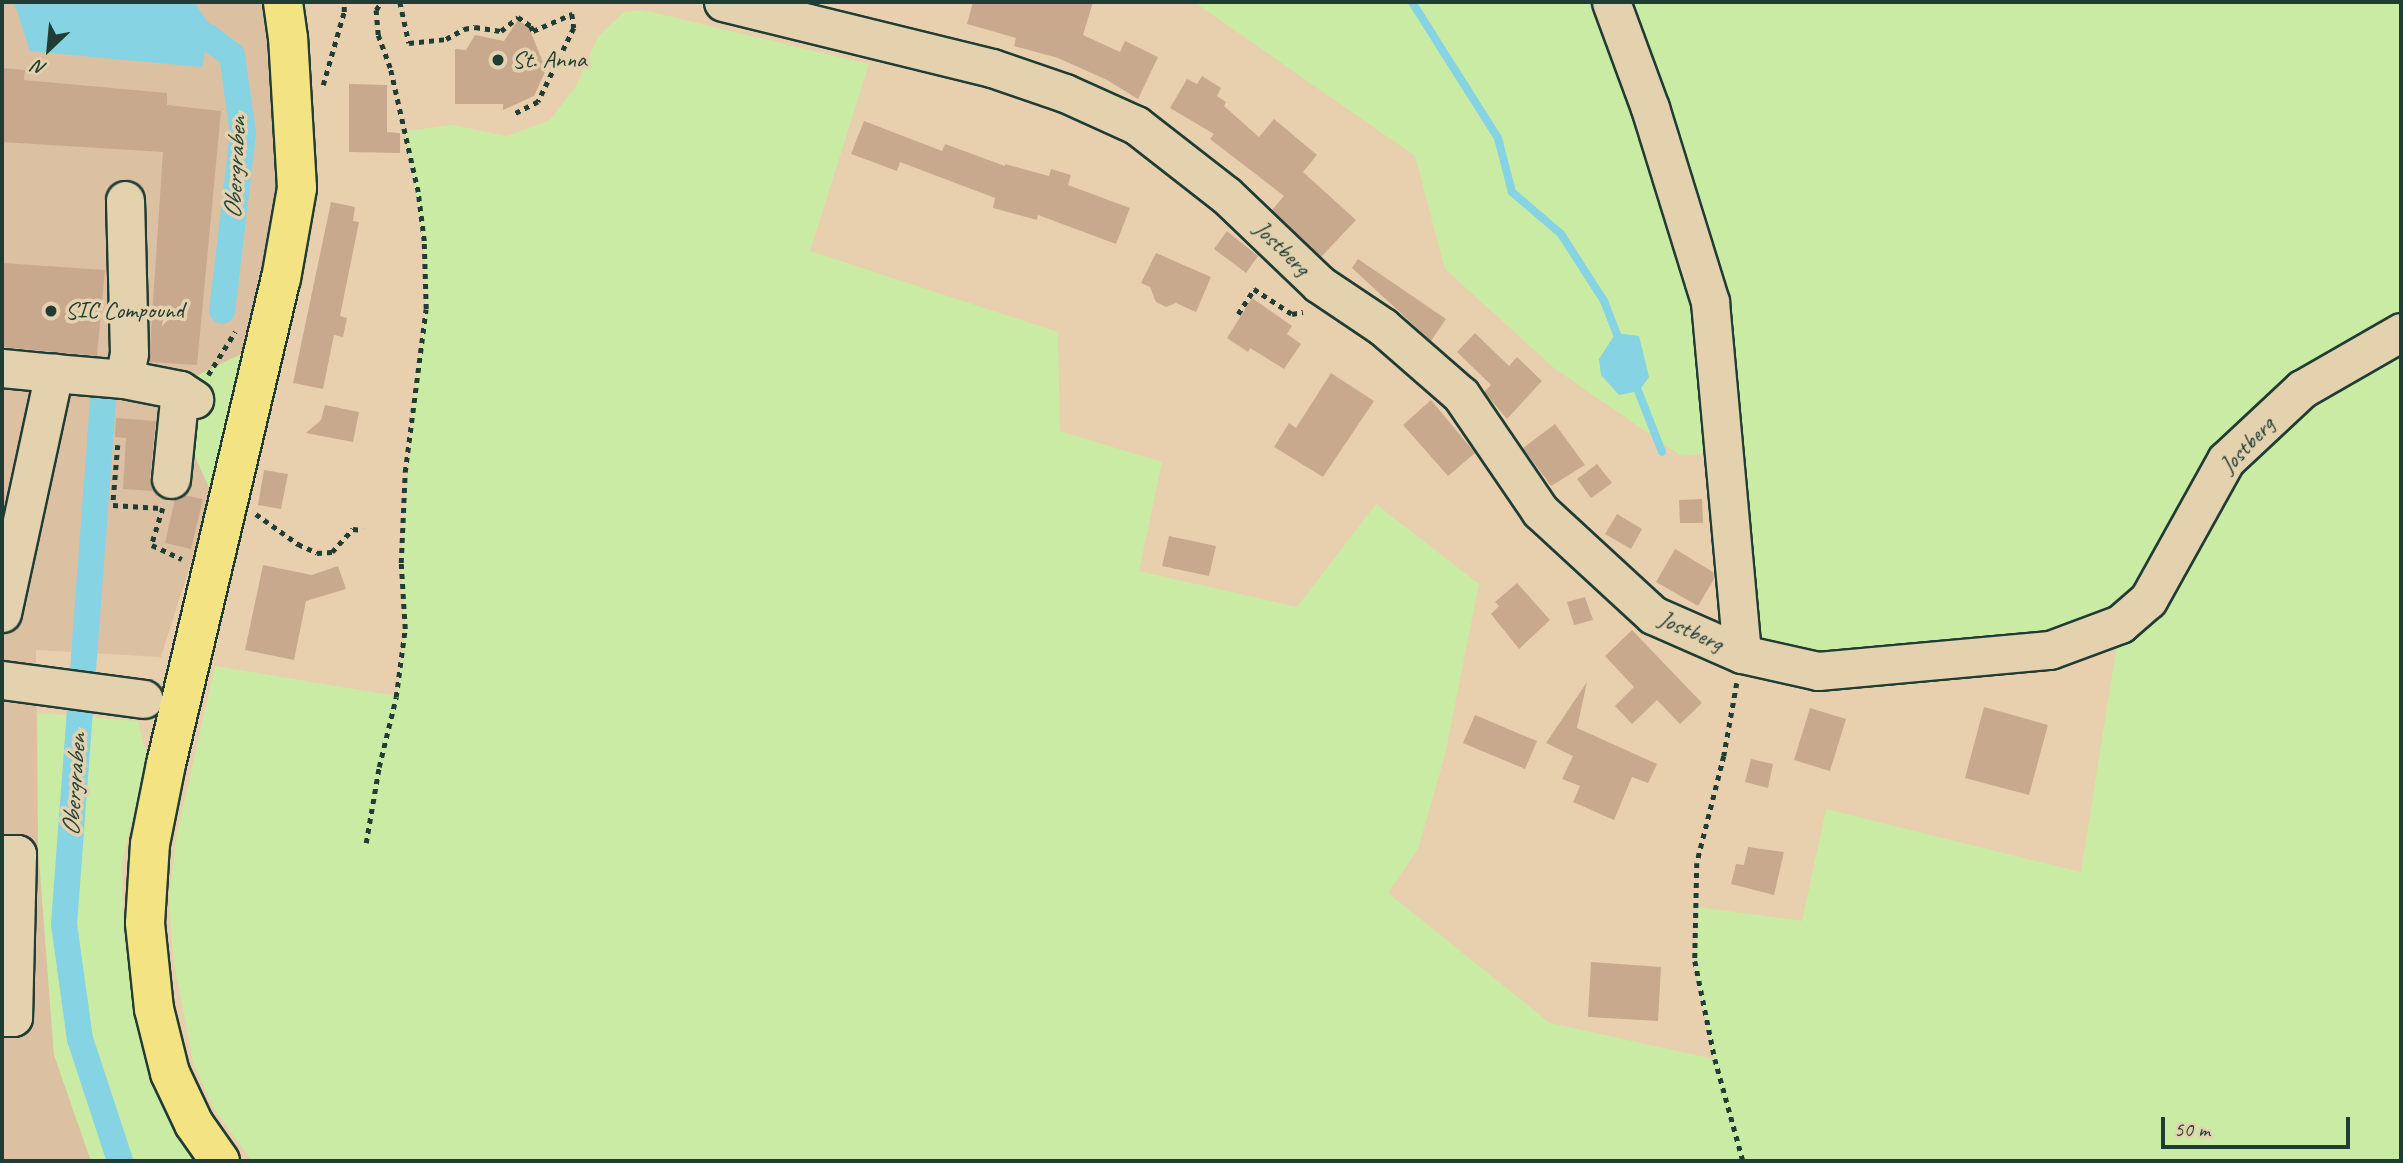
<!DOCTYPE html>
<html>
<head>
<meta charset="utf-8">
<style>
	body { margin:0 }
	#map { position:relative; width:2403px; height:1163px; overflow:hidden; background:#e8d0ae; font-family:Caveat,sans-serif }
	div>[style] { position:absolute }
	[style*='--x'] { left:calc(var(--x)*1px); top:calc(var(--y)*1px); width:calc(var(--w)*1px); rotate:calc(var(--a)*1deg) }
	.built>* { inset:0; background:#dbc1a2 }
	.green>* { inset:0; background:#c9eba3 }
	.water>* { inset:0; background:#85d3e3 }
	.stream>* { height:8px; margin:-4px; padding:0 4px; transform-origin:4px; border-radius:4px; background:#85d3e3 }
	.canal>* { height:26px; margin:-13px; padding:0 13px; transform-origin:13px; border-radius:13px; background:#85d3e3 }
	.building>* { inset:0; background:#c9a98e }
	.path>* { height:4.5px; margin-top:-2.25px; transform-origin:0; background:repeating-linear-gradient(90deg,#1f3d34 0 5px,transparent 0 10px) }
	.roads { filter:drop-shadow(2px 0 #1f3d34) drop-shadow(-2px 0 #1f3d34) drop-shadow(0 2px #1f3d34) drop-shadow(0 -2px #1f3d34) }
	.minor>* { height:37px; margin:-18.5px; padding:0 18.5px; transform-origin:18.5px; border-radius:18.5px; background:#e4d2af }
	.major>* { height:38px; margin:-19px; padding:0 19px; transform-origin:19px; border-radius:19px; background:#f4e382 }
	.dots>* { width:19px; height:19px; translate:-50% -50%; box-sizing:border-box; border:4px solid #e4d2af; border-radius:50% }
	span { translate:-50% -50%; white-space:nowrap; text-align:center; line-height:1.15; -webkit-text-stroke:7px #e4d2af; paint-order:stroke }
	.poi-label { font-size:24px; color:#1f3d34 }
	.left { translate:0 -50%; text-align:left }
	.street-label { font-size:24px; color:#1f3d34 }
	.water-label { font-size:26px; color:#24443d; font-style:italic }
	.frame { position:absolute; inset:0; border:4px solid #1f3d34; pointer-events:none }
	.north { position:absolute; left:14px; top:14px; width:70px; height:70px; -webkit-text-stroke:5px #e4d2af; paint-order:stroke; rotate:206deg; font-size:19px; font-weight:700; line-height:28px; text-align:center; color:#1f3d34 }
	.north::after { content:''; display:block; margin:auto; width:24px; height:32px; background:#1f3d34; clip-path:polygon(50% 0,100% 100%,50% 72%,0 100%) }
	.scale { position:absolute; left:2161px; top:1117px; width:189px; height:32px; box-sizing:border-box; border:4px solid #1f3d34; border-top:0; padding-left:9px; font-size:21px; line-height:24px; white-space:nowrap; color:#1f3d34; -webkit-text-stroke:5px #e4d2af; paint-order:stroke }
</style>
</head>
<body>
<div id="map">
	<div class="built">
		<div style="clip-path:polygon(2px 2px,264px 2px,276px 70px,280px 184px,247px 350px,211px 500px,161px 657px,36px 650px,38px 845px,54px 1054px,91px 1161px,2px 1161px)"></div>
	</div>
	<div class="green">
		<div style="clip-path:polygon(1194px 2px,2401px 2px,2401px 1161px,252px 1161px,214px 1109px,193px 1062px,173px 957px,169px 897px,177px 833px,215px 666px,397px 696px,405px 629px,401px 563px,414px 400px,426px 309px,424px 241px,405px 131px,453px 125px,507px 136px,550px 120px,576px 86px,598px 37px,624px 12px,643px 10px,869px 64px,810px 251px,1058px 332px,1060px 431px,1162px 462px,1139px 571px,1297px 607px,1376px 504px,1479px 584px,1445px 755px,1418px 849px,1388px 893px,1550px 1023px,1714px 1059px,1696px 973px,1698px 907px,1802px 921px,1826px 809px,2081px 872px,2120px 625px,2050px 650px,1742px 654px,1723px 451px,1681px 456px,1554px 368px,1445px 269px,1415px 156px)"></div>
		<div style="clip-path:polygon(243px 353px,212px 494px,180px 424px,180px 390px,200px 374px)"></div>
		<div style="clip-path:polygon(38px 713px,138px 721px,147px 757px,122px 862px,123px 935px,146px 1059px,175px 1127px,197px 1161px,91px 1161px,54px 1055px,38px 845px)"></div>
	</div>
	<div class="water">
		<div style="clip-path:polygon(14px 2px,194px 2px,210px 25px,202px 67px,30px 51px)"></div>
		<div style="clip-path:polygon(1616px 333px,1639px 336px,1649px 377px,1639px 391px,1619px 395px,1601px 375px,1599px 359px)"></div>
	</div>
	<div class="stream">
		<div style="--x:1412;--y:2;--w:161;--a:57.7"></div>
		<div style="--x:1498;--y:138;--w:56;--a:75.5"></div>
		<div style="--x:1512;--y:192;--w:65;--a:40.6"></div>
		<div style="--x:1561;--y:234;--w:80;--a:57.3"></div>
		<div style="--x:1604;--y:301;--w:44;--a:68.7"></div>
		<div style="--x:1635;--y:383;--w:74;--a:68.6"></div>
	</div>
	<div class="canal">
		<div style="--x:132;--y:2;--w:84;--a:24.7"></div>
		<div style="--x:208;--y:37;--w:30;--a:37"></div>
		<div style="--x:232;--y:55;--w:79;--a:82"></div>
		<div style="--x:243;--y:133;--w:179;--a:96.7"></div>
		<div style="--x:103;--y:402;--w:523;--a:94.27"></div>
		<div style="--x:64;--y:924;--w:116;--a:82.1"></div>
		<div style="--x:80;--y:1039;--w:128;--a:71.8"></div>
	</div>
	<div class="building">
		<div style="clip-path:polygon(973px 2px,1093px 2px,1083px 35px,1120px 52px,1125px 41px,1158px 57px,1138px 99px,1107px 80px,1058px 58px,1014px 46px,1016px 38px,967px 24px)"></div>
		<div style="clip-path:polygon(518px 20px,529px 28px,546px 70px,534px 96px,503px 110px,503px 104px,455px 104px,455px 49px,466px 50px,475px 35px,504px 41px)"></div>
		<div style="clip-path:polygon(2px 68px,25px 70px,24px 80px,167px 93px,167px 105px,221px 111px,197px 365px,149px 362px,163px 152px,2px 142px)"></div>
		<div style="clip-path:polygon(1202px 76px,1221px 88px,1217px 96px,1226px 102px,1224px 106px,1259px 137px,1274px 119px,1317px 155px,1303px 172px,1356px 220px,1321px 257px,1272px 210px,1284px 196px,1210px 139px,1214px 134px,1170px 108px,1187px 79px,1197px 84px)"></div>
		<div style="clip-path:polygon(349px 84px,387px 85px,387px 132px,400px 133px,400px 153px,349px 152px)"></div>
		<div style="clip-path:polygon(864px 121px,942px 151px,945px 144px,1005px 166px,1005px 164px,1049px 176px,1051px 169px,1071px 175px,1068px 185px,1130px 208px,1116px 244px,1038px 215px,1037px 220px,993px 208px,995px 198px,900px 162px,897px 171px,851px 154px)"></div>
		<div style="clip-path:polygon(331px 202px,355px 207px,353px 221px,359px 222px,340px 316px,347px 318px,343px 337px,334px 335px,323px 389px,293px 383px)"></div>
		<div style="clip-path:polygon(1227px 231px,1258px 256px,1246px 273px,1214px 249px)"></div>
		<div style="clip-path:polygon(1156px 253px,1211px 277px,1196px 312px,1176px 303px,1166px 307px,1156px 302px,1150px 287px,1141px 283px)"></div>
		<div style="clip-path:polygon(1358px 259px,1446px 319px,1431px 341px,1352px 268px)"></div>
		<div style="clip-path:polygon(2px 263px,105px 270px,97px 356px,2px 347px)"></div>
		<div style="clip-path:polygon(1252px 298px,1292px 326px,1287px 334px,1301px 344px,1284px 369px,1250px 348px,1248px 352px,1227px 338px)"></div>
		<div style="clip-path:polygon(1475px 333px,1509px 366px,1517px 357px,1542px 381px,1507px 419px,1484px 392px,1491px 385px,1457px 352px)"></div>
		<div style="clip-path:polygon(1331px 373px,1374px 401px,1323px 477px,1274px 447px,1289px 423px,1296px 428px)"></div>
		<div style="clip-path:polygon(1431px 400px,1475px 453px,1448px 476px,1403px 425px)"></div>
		<div style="clip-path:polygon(325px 405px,359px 412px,353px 442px,306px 433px,321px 420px)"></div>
		<div style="clip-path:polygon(116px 418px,156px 421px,150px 477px,154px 491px,123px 489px,126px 438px,115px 437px)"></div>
		<div style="clip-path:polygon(1555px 424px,1585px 465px,1551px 486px,1523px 448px)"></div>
		<div style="clip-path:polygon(1597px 464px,1612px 483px,1591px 498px,1577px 479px)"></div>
		<div style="clip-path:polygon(264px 470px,288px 474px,281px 509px,258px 505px)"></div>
		<div style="clip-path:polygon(184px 495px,203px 499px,191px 549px,165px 543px,175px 499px)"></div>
		<div style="clip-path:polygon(1702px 499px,1703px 523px,1680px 523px,1679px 500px)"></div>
		<div style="clip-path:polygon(1617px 514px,1642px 529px,1631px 549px,1605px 534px)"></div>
		<div style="clip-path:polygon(1169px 536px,1216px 546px,1209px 576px,1162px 566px)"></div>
		<div style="clip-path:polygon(1675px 549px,1713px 572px,1714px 579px,1698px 606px,1656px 582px)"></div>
		<div style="clip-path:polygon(263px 565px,312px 575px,338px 566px,346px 589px,306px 601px,294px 660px,245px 650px)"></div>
		<div style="clip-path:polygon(1517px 583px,1550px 620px,1519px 649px,1491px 614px,1499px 606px,1495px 602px)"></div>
		<div style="clip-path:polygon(1585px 597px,1593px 620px,1574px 625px,1567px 602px)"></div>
		<div style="clip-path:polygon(1632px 630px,1702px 703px,1680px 724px,1657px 700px,1632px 724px,1615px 706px,1634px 687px,1605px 656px)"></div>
		<div style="clip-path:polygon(1587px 682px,1577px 728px,1657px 764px,1648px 783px,1632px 777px,1614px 820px,1573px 802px,1580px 786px,1562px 779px,1573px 756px,1546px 743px)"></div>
		<div style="clip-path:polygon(1984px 707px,2048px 725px,2029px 795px,1965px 778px)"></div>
		<div style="clip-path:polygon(1810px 708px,1846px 719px,1830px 771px,1794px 760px)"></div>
		<div style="clip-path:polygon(1475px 715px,1537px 741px,1525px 769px,1463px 743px)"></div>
		<div style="clip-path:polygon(1751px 759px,1773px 764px,1768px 788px,1745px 782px)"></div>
		<div style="clip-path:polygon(1748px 847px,1784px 852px,1774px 895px,1731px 884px,1736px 864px,1744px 865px)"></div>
		<div style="clip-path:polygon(1591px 962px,1661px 967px,1658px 1021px,1588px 1017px)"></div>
	</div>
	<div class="path">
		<div style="--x:400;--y:2;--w:42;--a:77.6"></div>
		<div style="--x:409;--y:43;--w:37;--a:-6"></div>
		<div style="--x:446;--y:39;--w:21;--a:-29"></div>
		<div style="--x:464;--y:29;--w:11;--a:-10"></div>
		<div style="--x:475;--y:27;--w:26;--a:9"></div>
		<div style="--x:501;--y:31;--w:22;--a:-39"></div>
		<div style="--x:518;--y:17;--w:16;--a:35"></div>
		<div style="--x:531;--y:26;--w:5;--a:68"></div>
		<div style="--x:533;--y:31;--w:43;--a:-23.6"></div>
		<div style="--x:572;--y:14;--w:14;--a:82"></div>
		<div style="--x:574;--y:28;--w:82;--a:115.9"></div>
		<div style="--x:538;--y:102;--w:28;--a:153"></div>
		<div style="--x:323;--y:85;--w:76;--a:-74"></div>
		<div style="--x:344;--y:12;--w:10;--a:-90"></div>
		<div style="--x:1238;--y:314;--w:30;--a:-57"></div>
		<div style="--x:1254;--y:289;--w:45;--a:33.3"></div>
		<div style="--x:1292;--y:314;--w:11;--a:-10"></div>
		<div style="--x:208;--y:375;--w:51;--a:-57.9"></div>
		<div style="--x:118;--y:445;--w:60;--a:94.8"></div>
		<div style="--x:113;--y:505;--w:47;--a:3.7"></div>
		<div style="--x:163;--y:508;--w:39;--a:107"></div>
		<div style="--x:152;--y:545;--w:33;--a:25"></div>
		<div style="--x:256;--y:514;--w:52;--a:35.5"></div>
		<div style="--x:298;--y:544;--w:21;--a:25"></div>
		<div style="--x:317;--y:553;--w:15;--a:-4"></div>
		<div style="--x:332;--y:552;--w:31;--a:-48"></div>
		<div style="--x:353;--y:529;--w:10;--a:6"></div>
		<div style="--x:1737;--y:683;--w:74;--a:100.1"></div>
		<div style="--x:1724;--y:756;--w:110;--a:104.2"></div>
		<div style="--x:1697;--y:863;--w:98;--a:91.2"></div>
		<div style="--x:1695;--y:961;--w:100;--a:78.5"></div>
		<div style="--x:1715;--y:1059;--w:106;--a:74.6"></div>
		<div style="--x:366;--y:843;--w:77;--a:-80.3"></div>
		<div style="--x:379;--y:767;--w:72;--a:-76.3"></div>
		<div style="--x:396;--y:697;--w:69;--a:-82.5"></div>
		<div style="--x:405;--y:629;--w:66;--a:-93.5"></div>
		<div style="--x:401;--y:563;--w:91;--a:-87.5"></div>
		<div style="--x:405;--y:472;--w:164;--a:-82.7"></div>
		<div style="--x:426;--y:309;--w:68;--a:-91.7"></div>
		<div style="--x:424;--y:241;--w:49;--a:-97"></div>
		<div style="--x:418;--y:192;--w:127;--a:-102.7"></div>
		<div style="--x:390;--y:68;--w:35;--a:-110"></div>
		<div style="--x:378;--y:35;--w:25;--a:-95"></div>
		<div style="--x:376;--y:10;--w:9;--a:-58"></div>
	</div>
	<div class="roads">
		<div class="minor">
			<div style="--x:723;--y:2;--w:277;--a:13.8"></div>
			<div style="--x:992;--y:68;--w:77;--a:18.9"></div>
			<div style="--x:1065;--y:93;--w:78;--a:24.3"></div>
			<div style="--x:1136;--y:125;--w:114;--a:37.9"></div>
			<div style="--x:1226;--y:195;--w:129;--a:43.7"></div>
			<div style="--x:1319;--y:284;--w:77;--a:33.9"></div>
			<div style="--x:1383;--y:327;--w:103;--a:41.1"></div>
			<div style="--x:1461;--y:395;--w:140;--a:55.7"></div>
			<div style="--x:1540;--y:511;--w:154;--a:42.6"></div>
			<div style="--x:1653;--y:615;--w:97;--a:23.7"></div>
			<div style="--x:1742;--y:654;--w:78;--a:12.6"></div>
			<div style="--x:1818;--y:671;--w:233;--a:-5.2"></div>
			<div style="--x:2050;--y:650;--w:75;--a:-20.4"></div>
			<div style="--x:2120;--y:624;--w:37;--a:-41"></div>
			<div style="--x:2148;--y:600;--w:160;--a:-60.9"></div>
			<div style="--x:2226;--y:460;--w:104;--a:-43.1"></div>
			<div style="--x:2302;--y:389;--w:114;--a:-29.9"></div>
			<div style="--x:1611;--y:2;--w:113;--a:69.8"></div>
			<div style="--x:1650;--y:108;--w:203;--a:72.8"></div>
			<div style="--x:1710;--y:302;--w:353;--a:84.8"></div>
			<div style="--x:2;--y:368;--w:52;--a:5.5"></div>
			<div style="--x:124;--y:379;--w:26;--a:-79"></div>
			<div style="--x:129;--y:353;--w:153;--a:-91.5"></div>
			<div style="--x:171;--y:479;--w:89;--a:-84.2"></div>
			<div style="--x:2;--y:613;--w:246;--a:-77.8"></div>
			<div style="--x:54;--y:373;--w:70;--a:4.9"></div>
			<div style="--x:124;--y:379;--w:57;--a:11.1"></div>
			<div style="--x:180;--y:390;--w:17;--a:33"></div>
			<div style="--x:2;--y:680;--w:143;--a:7.6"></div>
			<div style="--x:2;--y:854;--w:15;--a:0"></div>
			<div style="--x:17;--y:854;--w:163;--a:91.4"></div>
			<div style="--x:13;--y:1017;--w:11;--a:180"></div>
		</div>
		<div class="major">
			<div style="--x:220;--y:1161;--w:45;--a:-125.1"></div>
			<div style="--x:194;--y:1124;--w:56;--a:-115.2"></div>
			<div style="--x:170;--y:1073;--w:66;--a:-104"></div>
			<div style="--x:154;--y:1009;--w:86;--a:-96"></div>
			<div style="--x:145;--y:923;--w:79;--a:-86.4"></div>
			<div style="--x:150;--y:844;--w:82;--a:-78.7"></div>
			<div style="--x:166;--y:764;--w:498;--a:-76.7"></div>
			<div style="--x:281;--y:279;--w:92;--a:-80"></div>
			<div style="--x:297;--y:188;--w:150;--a:-93.4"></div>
			<div style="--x:288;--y:38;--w:36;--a:-98"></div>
		</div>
	</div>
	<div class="dots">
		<div style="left:498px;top:60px;background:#1f3d34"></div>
		<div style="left:51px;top:311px;background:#1f3d34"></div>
	</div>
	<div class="poi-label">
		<span class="left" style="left:512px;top:60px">St. Anna</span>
		<span class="left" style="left:65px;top:311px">SIC Compound</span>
	</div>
	<div class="street-label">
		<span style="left:1282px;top:248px;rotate:44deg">Jostberg</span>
		<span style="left:2247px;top:445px;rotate:-47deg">Jostberg</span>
		<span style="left:1691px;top:631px;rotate:24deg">Jostberg</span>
	</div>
	<div class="water-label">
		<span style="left:235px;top:168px;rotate:-87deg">Obergraben</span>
		<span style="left:74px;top:785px;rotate:-86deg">Obergraben</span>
	</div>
	<div class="frame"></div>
	<div class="north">N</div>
	<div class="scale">50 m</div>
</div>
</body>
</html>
